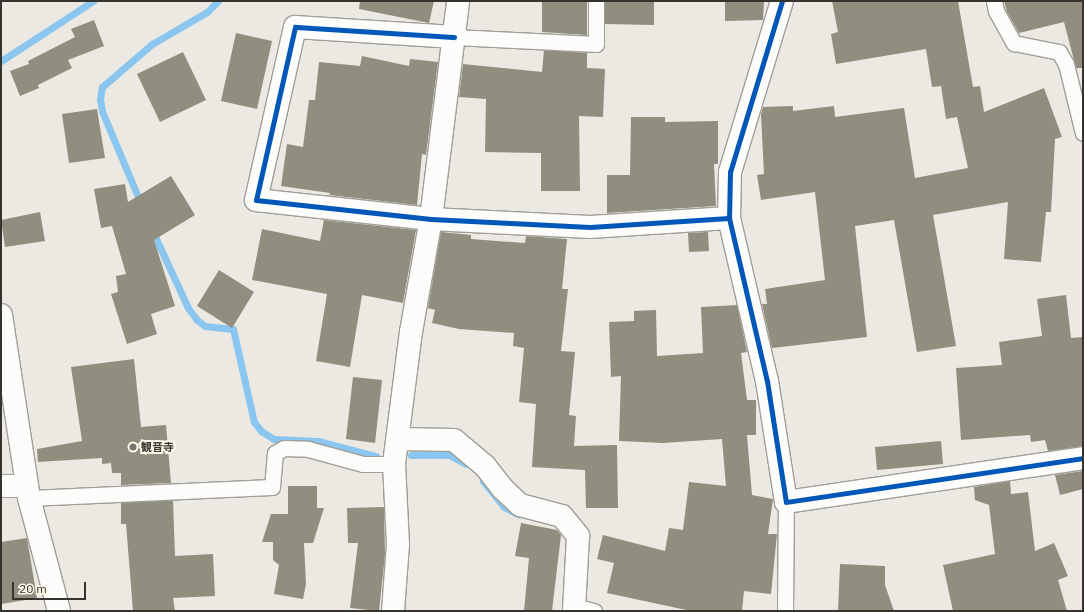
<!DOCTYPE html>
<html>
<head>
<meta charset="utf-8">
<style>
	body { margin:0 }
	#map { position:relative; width:1084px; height:612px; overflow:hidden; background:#ebe9e1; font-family:"IBM Plex Sans","Noto Sans JP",sans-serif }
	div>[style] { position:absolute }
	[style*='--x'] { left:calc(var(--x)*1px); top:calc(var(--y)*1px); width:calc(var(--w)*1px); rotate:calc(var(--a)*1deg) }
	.stream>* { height:7px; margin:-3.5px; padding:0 3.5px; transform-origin:3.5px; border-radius:3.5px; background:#8ac6f0 }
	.building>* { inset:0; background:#918d7f }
	.roads { filter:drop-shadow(1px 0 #9f9e98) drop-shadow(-1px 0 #9f9e98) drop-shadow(0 1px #9f9e98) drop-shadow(0 -1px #9f9e98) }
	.lane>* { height:15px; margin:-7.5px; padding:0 7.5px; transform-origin:7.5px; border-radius:7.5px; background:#fcfcfa }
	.street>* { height:22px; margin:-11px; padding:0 11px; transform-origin:11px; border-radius:11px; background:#fcfcfa }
	.cycleway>* { height:5px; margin:-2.5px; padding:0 2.5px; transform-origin:2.5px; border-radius:2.5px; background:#0057b8 }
	.dots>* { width:11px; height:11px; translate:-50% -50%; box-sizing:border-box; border:2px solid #fdf9ea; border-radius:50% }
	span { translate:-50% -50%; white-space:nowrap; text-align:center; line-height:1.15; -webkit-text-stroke:4px #fdf9ea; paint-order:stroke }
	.poi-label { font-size:11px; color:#34332d; font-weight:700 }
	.left { translate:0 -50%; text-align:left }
	.frame { position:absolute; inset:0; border:2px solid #34332d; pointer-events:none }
	.scale { position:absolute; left:12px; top:582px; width:74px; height:18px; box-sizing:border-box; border:2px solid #34332d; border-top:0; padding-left:5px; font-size:12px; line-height:14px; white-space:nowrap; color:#34332d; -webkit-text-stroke:3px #fdf9ea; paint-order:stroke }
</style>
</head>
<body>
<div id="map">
	<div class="stream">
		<div style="--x:1;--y:61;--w:110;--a:-33.1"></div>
		<div style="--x:141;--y:204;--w:101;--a:-112.8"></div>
		<div style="--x:102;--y:111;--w:12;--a:-99"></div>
		<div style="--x:100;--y:99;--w:12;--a:-81"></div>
		<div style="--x:102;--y:87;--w:66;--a:-40.7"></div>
		<div style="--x:152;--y:44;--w:64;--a:-30.2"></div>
		<div style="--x:207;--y:12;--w:16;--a:-45"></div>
		<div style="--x:152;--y:230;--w:86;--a:65.2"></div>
		<div style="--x:188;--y:308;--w:15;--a:53"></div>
		<div style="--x:197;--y:320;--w:10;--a:37"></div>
		<div style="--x:205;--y:326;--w:28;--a:6"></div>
		<div style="--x:233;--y:329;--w:95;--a:77.3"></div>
		<div style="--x:254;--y:422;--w:11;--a:52"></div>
		<div style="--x:261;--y:431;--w:15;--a:32"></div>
		<div style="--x:274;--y:439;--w:44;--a:2.6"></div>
		<div style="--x:318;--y:441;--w:60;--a:14.5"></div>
		<div style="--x:411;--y:455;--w:38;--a:0"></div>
		<div style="--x:449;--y:455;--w:19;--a:28"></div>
		<div style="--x:483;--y:481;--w:33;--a:51"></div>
		<div style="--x:504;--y:507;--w:16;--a:27"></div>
	</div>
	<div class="building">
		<div style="clip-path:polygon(360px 1px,434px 1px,429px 23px,359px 9px)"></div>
		<div style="clip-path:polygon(542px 1px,587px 1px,587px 35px,542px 32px)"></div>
		<div style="clip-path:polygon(605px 1px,654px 1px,654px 25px,605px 24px)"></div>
		<div style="clip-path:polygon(725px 1px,764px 1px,763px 20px,725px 21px)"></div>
		<div style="clip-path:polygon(832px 1px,958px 1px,973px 87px,980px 86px,984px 112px,1044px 88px,1062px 137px,1055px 139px,1051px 212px,1046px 212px,1041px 262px,1004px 259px,1008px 202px,933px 215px,956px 346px,917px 352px,894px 220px,855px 226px,867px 337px,772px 348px,762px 304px,767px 304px,765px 289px,825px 280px,815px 192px,761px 200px,757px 175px,764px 174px,761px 115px,763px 107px,793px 106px,793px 111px,834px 106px,835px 117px,904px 108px,915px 178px,968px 168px,957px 117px,946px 119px,941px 86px,932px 87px,926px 49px,836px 64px,831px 34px,838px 32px)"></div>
		<div style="clip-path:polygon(1004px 1px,1083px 1px,1083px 68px,1076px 68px,1064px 22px,1019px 33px,1007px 12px)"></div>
		<div style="clip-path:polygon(94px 20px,104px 46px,68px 60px,72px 68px,38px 85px,39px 88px,20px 96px,10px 71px,29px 64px,28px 61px,75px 37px,71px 29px)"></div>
		<div style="clip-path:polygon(236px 33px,272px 41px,257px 109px,221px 101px)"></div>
		<div style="clip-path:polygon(544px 50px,587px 53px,587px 68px,605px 69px,603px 117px,579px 116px,580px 191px,541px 191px,541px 153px,485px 152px,486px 99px,459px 97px,463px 64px,542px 72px)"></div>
		<div style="clip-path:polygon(183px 52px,206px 100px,160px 122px,137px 74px)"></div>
		<div style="clip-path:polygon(362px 56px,409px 66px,410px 59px,438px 62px,426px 155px,422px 154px,417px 205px,329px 195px,330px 193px,281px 186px,287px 144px,303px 147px,309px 100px,315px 100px,319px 62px,360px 66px)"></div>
		<div style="clip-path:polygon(97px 109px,105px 158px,69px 163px,62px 114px)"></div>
		<div style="clip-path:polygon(631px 117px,665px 117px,665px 122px,718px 121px,718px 164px,714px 164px,716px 206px,607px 213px,607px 175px,630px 175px)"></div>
		<div style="clip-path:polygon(171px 176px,195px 215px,154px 240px,175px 306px,151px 314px,157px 334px,127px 344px,111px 294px,118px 292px,116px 276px,126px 274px,112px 226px,101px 228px,94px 189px,125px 184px,128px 202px)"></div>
		<div style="clip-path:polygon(40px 212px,45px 241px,5px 247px,1px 220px)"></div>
		<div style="clip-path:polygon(324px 220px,416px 230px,403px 303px,362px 295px,350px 367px,316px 361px,327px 294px,252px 280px,262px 229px,320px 241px)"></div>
		<div style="clip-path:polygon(441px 232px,471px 235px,471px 239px,525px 243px,526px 236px,567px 239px,562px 289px,568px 289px,561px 351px,575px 352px,569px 415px,576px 416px,574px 446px,617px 445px,618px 508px,586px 508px,585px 470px,532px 467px,536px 404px,519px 402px,524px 348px,513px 346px,514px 333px,459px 329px,432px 323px,435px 310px,428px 308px)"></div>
		<div style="clip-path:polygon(708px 232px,709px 251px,689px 252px,688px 233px)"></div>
		<div style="clip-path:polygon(219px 270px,254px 292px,232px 328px,197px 306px)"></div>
		<div style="clip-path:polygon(1066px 295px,1071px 338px,1083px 337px,1083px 446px,1048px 451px,1045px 440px,1031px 442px,1030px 435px,961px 440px,956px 368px,1002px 365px,999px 342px,1042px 336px,1037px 299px)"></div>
		<div style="clip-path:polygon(737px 305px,747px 352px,741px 353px,747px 400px,756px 400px,756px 435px,747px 435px,752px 495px,773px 499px,768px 534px,777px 534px,771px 594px,744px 591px,742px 611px,691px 611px,607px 593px,614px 563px,597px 559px,603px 535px,665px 551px,669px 528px,683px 530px,689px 482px,726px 486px,722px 439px,663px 443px,619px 441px,621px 376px,611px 377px,609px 322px,634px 321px,634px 311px,656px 310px,657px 356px,703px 353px,701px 307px)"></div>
		<div style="clip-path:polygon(134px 359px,141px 427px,166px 425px,171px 483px,121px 485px,121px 473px,112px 473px,111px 463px,102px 464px,102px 458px,38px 462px,37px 449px,82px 441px,71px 367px)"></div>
		<div style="clip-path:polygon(353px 377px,382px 380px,375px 443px,346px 439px)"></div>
		<div style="clip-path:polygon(941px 441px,943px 464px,877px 470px,875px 447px)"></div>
		<div style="clip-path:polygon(1083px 471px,1083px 489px,1060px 495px,1055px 475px)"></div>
		<div style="clip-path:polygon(1010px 481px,1011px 494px,1028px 492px,1035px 551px,1054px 543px,1068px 576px,1058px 580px,1067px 611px,953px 611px,943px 565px,995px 554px,989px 505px,975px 500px,974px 487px)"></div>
		<div style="clip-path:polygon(288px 486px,317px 486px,317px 508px,324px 508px,313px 543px,304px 543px,306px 584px,303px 599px,274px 594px,279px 565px,273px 560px,273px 542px,262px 542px,271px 514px,288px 514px)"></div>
		<div style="clip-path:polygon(173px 500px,175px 556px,213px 554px,215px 596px,173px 598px,175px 611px,133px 611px,126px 524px,121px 524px,121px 503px)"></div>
		<div style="clip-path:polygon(384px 507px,385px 555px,379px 611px,350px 608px,358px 543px,348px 543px,347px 508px)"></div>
		<div style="clip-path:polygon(521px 523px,557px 530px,561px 535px,552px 611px,524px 611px,529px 558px,515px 556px)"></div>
		<div style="clip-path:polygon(27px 538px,37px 598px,1px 604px,1px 542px)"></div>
		<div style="clip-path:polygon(840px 564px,885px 566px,885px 585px,894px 611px,838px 611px)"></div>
	</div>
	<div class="roads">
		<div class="lane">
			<div style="--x:994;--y:1;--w:10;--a:79"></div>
			<div style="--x:996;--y:11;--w:37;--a:61"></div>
			<div style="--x:1014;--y:43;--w:46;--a:11.3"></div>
			<div style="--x:1059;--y:52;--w:14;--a:60"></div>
			<div style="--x:1066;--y:64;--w:71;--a:76.2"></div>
			<div style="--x:454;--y:37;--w:142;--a:2.8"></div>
			<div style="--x:596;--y:44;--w:43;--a:-90"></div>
			<div style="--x:29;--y:498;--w:243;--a:-2.6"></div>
			<div style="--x:272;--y:487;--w:34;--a:-85"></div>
			<div style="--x:275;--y:453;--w:10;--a:-29"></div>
			<div style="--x:284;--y:448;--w:24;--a:2"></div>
			<div style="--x:308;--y:449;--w:57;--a:15.3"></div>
			<div style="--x:363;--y:464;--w:31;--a:0"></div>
			<div style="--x:575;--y:606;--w:20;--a:15"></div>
			<div style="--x:785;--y:611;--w:109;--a:-89.5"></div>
		</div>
		<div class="street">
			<div style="--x:782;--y:1;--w:179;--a:106.9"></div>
			<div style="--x:730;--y:172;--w:46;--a:91.2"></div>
			<div style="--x:729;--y:218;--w:167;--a:76.9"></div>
			<div style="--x:767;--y:381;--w:122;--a:81.1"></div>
			<div style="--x:786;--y:502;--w:300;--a:-8.4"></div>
			<div style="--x:454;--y:37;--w:159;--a:-176.4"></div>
			<div style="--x:295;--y:27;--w:177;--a:102.7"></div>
			<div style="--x:256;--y:200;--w:176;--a:6.2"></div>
			<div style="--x:431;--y:219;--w:159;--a:2.9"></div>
			<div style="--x:590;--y:227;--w:139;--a:-3.7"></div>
			<div style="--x:1;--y:315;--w:185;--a:81.3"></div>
			<div style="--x:29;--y:498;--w:117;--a:75.1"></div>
			<div style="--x:398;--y:439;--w:56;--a:1"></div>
			<div style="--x:454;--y:440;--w:40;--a:40"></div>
			<div style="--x:485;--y:466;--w:29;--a:52"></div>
			<div style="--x:503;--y:489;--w:23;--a:43"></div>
			<div style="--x:520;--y:505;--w:43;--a:14.7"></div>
			<div style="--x:562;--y:516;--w:26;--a:51"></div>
			<div style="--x:578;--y:536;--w:75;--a:93.1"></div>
			<div style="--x:1;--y:486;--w:26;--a:0"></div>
			<div style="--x:393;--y:611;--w:66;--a:-85.7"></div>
			<div style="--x:398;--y:545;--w:81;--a:-92.8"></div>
			<div style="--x:394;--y:464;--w:133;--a:-82.7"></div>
			<div style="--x:411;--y:332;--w:115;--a:-80"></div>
			<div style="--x:431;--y:219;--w:220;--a:-82.9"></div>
		</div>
	</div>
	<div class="cycleway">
		<div style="--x:782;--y:1;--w:179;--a:106.9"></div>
		<div style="--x:730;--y:172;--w:46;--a:91.2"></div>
		<div style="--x:729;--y:218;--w:167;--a:76.9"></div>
		<div style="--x:767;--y:381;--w:122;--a:81.1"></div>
		<div style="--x:786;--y:502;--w:300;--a:-8.4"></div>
		<div style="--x:454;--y:37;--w:159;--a:-176.4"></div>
		<div style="--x:295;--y:27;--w:177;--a:102.7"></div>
		<div style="--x:256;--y:200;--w:176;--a:6.2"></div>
		<div style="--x:431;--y:219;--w:159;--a:2.9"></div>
		<div style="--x:590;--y:227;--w:139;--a:-3.7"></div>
	</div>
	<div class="dots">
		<div style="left:133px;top:447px;background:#74736c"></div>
	</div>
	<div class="poi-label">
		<span class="left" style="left:141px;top:447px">観音寺</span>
	</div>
	<div class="frame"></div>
	<div class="scale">20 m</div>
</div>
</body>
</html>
